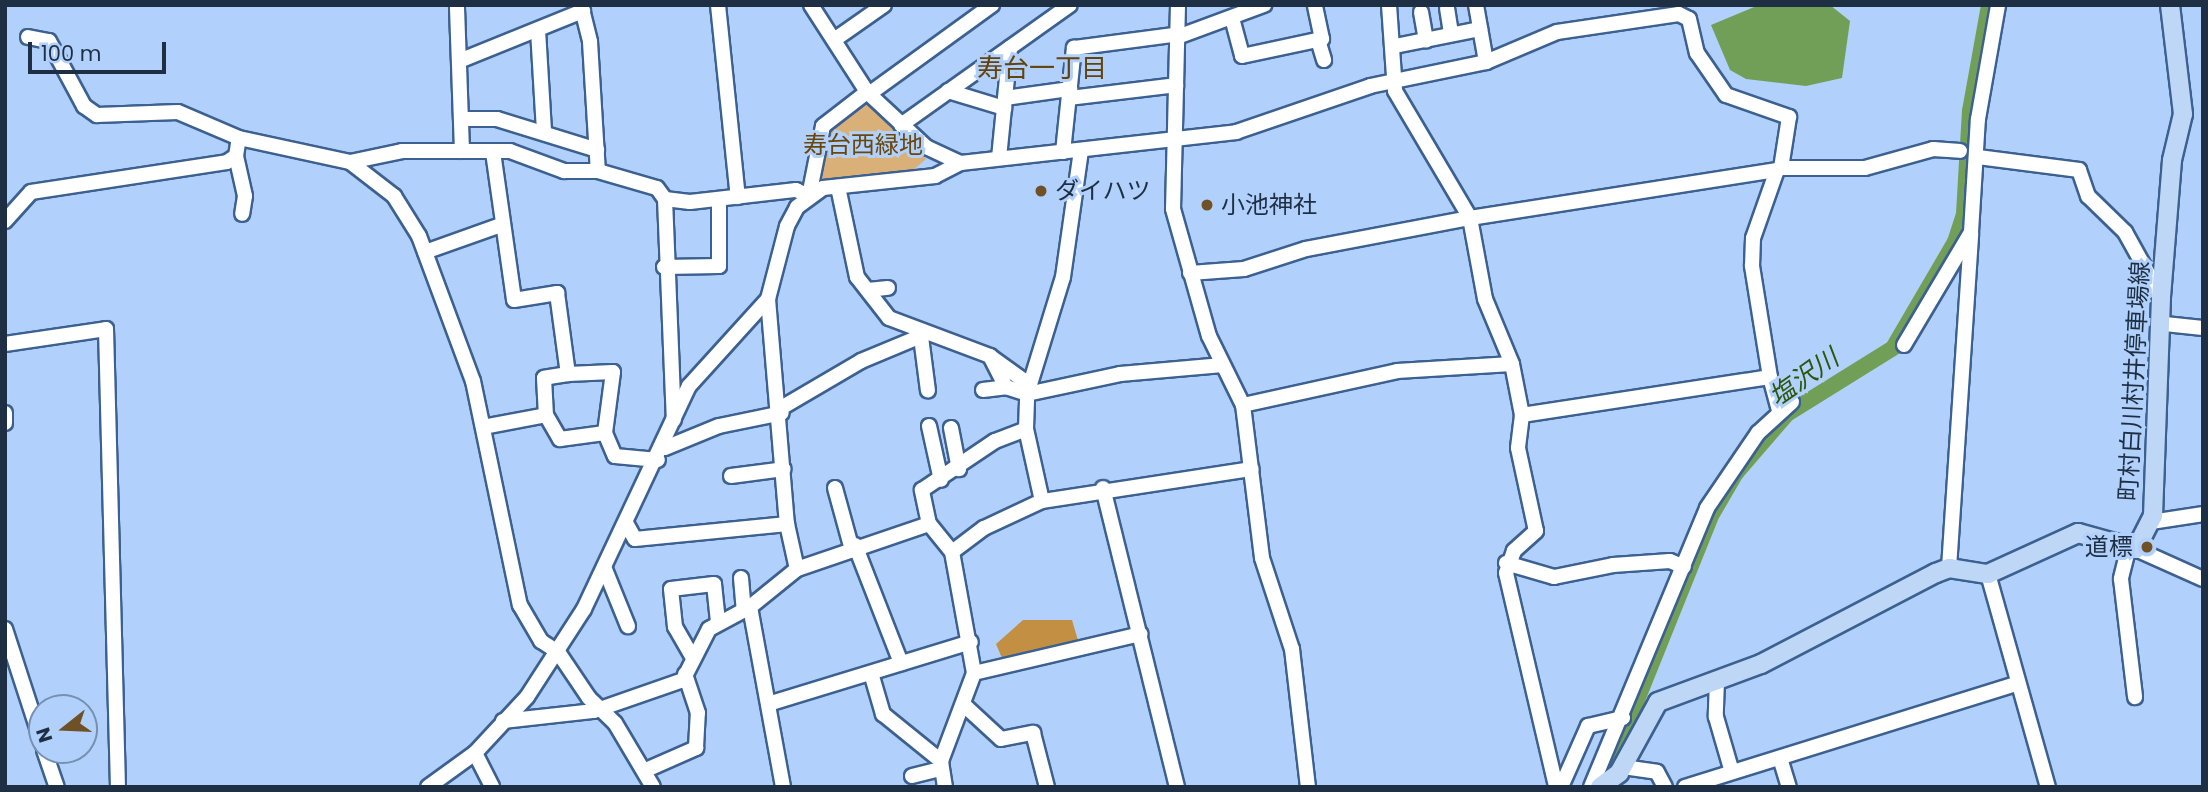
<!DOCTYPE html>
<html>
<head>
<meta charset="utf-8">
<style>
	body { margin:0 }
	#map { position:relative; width:2208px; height:792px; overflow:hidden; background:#b1d1fc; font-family:Poppins,"Noto Sans JP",sans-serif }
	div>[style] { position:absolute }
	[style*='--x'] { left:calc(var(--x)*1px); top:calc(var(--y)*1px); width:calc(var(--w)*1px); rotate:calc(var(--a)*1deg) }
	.green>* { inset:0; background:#d9b178 }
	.forest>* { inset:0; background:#c28f43 }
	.water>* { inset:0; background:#719f58 }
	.river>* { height:16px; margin:-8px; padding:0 8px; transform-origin:8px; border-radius:8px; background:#719f58 }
	.roads { filter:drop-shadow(2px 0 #3c6190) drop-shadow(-2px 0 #3c6190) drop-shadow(0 2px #3c6190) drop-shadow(0 -2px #3c6190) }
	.minor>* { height:14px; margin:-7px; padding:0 7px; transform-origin:7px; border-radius:7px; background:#fff }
	.major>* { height:18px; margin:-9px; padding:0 9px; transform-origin:9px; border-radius:9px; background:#bed7f7 }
	.dots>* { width:19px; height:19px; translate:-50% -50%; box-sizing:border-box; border:4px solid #b1d1fc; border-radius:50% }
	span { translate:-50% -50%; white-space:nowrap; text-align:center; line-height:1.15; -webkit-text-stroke:6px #b1d1fc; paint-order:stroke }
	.park-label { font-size:24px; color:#69470a }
	.poi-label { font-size:24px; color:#1f2f43 }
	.left { translate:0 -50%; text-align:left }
	.right { translate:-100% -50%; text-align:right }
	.street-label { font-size:24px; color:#1f2f43 }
	.neighbourhood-label { font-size:26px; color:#63430c }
	.water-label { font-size:26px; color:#2c570a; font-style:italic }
	.frame { position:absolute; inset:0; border:7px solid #1f2f43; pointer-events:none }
	.north { position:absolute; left:28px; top:694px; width:70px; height:70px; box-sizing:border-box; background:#b1d1fc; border:2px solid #7790b2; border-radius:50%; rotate:252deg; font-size:19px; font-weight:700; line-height:28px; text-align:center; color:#1f2f43 }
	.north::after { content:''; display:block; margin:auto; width:24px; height:32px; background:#6f5125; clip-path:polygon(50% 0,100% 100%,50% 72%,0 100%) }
	.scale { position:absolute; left:28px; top:42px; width:138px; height:32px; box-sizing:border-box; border:4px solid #1f2f43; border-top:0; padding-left:9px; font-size:21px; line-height:24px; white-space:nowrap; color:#1f2f43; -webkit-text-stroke:5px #b1d1fc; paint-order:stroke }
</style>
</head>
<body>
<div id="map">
	<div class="green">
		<div style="clip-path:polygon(866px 103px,926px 159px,911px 172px,816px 184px,828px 129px)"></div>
	</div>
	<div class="forest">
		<div style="clip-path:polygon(1023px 620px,1072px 620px,1079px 644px,1004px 663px,996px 644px)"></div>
	</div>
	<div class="water">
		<div style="clip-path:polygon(1759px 5px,1830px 5px,1850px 21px,1842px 78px,1806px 86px,1746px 79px,1730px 70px,1711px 25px)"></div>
	</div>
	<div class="river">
		<div style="--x:1602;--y:787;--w:294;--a:-68.1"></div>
		<div style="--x:1712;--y:514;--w:48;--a:-59.7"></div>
		<div style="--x:1736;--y:473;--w:78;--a:-49.2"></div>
		<div style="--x:1787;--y:414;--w:125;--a:-31.9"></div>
		<div style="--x:1893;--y:348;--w:123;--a:-59.7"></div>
		<div style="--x:1955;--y:242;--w:29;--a:-72"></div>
		<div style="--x:1964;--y:214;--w:103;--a:-86.7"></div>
		<div style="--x:1970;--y:111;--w:108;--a:-79.8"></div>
	</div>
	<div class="roads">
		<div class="minor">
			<div style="--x:581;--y:5;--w:38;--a:76"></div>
			<div style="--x:590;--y:42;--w:129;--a:86.5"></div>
			<div style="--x:598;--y:171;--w:61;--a:16.1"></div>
			<div style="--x:657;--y:188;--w:14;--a:54"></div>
			<div style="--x:665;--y:199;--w:221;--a:87.7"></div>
			<div style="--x:718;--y:5;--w:193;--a:84.1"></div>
			<div style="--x:811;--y:5;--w:103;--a:57.2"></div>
			<div style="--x:867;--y:92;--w:81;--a:43"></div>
			<div style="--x:926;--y:147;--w:38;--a:25"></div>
			<div style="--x:1178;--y:5;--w:204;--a:91.4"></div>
			<div style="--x:1173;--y:209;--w:132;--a:74.2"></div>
			<div style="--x:1209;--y:336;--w:77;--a:63.8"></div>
			<div style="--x:1243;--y:405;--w:154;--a:82.9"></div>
			<div style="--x:1262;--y:558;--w:96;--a:71.8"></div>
			<div style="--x:1292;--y:649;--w:139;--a:83.4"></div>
			<div style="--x:1389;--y:5;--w:86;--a:86"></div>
			<div style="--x:1395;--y:91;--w:147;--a:59.4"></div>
			<div style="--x:1470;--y:218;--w:82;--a:79.5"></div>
			<div style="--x:1485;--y:299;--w:70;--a:67.4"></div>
			<div style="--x:1512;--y:364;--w:52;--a:78.9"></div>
			<div style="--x:1522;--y:415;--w:33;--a:97"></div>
			<div style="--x:1518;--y:448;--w:85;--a:77.8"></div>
			<div style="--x:1536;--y:531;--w:30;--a:138"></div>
			<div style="--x:1514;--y:551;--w:23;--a:110"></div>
			<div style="--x:1506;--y:573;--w:220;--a:76.8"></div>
			<div style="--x:1476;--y:5;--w:58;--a:80"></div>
			<div style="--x:1447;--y:8;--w:26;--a:81"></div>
			<div style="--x:1421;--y:12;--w:29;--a:80"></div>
			<div style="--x:1232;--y:18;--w:39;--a:75"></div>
			<div style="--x:1242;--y:56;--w:82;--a:-12"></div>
			<div style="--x:1322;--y:39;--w:35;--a:-102"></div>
			<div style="--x:538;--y:30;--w:101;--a:86.6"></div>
			<div style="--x:1180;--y:36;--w:90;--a:-20.3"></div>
			<div style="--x:28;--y:37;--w:21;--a:11"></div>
			<div style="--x:49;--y:41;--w:74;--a:61.7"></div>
			<div style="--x:84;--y:106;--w:16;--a:35"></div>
			<div style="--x:97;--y:115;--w:81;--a:-2.1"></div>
			<div style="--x:178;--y:112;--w:66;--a:23.1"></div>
			<div style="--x:239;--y:138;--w:114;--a:12.2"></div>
			<div style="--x:350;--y:162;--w:56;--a:37.7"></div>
			<div style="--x:394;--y:196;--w:47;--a:58"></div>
			<div style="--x:419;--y:236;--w:155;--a:69.6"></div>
			<div style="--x:473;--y:381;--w:229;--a:78.2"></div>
			<div style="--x:520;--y:605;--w:42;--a:59.7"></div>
			<div style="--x:541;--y:641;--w:20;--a:33"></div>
			<div style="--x:558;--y:652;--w:55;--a:56"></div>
			<div style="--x:589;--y:698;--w:36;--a:44"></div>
			<div style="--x:615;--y:723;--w:74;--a:59.3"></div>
			<div style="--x:834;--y:40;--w:61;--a:-35"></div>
			<div style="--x:1318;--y:40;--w:21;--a:73"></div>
			<div style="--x:1395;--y:46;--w:87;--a:-11.3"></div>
			<div style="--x:459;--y:61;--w:134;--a:-22"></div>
			<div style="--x:948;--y:91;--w:59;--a:16.9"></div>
			<div style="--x:869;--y:94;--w:152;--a:-35.9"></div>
			<div style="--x:1005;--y:98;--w:66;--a:-7.9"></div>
			<div style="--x:1069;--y:98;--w:108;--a:-6.9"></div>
			<div style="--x:461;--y:119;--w:36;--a:0"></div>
			<div style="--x:497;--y:119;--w:105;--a:17.2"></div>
			<div style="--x:901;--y:125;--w:207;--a:-35.4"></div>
			<div style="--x:462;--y:151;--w:48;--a:0"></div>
			<div style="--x:510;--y:151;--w:58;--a:20.3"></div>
			<div style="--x:564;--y:171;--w:34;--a:0"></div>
			<div style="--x:493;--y:152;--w:149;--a:81.9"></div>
			<div style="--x:514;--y:300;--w:44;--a:-9.2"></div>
			<div style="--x:557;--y:293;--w:82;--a:82.3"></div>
			<div style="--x:568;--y:374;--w:24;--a:171"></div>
			<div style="--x:544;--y:378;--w:37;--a:87"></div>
			<div style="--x:546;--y:415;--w:28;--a:60"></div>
			<div style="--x:560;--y:439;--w:45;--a:-7.6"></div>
			<div style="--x:605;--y:433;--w:25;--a:67"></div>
			<div style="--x:615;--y:456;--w:43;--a:5.3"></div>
			<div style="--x:1063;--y:152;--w:105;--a:-84"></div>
			<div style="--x:1074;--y:48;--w:107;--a:-7.5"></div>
			<div style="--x:236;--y:156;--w:41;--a:77.3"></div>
			<div style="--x:245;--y:196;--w:18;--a:99"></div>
			<div style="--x:1978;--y:157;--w:102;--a:7.3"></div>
			<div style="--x:2079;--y:170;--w:28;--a:71"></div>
			<div style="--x:2088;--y:196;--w:52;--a:44.2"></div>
			<div style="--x:2125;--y:232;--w:74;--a:61"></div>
			<div style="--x:999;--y:158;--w:111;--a:-84.3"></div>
			<div style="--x:350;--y:162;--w:53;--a:-11.9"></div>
			<div style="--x:402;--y:151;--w:60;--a:0"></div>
			<div style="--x:462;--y:151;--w:146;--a:-92"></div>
			<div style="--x:838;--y:187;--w:92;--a:78.1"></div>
			<div style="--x:857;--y:277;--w:52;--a:52"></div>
			<div style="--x:889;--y:318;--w:108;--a:20.6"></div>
			<div style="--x:990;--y:356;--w:35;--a:63"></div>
			<div style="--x:1006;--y:387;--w:22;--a:18"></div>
			<div style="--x:1027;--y:394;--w:95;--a:-12.1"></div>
			<div style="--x:1120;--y:374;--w:103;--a:-5"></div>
			<div style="--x:809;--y:196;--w:71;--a:-78.7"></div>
			<div style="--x:823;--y:126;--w:56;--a:-37.7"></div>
			<div style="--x:665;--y:199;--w:25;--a:7"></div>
			<div style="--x:690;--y:202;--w:107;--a:-6.5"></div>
			<div style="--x:796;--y:190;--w:14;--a:25"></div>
			<div style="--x:5;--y:221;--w:39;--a:-48"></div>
			<div style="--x:31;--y:192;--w:198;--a:-8.7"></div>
			<div style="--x:227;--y:162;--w:11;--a:-34"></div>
			<div style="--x:236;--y:156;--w:18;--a:-81"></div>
			<div style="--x:425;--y:252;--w:81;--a:-19.6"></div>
			<div style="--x:664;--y:267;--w:55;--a:-1"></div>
			<div style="--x:719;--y:266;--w:67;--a:-90"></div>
			<div style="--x:1190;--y:273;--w:54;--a:-4.2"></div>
			<div style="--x:1244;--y:269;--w:65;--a:-17.9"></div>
			<div style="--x:1306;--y:249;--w:167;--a:-10.7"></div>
			<div style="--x:1470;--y:218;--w:311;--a:-8.9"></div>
			<div style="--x:1777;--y:170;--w:72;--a:109.4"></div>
			<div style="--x:1753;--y:238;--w:28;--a:92"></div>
			<div style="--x:1752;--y:266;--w:112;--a:80.8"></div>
			<div style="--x:1770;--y:377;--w:251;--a:171.3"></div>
			<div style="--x:868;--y:290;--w:20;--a:-6"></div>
			<div style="--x:768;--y:299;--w:226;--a:85.2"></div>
			<div style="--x:787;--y:524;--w:46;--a:77.5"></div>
			<div style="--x:2165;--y:324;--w:38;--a:6"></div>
			<div style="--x:921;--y:337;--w:54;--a:82.6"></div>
			<div style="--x:5;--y:344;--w:102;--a:-8.4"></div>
			<div style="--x:106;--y:329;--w:458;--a:88.5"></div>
			<div style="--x:1904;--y:345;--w:131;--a:-59.3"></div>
			<div style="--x:1971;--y:232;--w:113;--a:-86.5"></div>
			<div style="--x:1978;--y:119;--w:116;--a:-80"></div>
			<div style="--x:991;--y:357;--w:48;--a:35.7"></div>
			<div style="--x:568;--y:374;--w:45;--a:-2.5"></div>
			<div style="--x:613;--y:372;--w:62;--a:97.5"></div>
			<div style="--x:1770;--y:377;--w:35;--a:75"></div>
			<div style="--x:983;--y:390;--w:23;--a:-7"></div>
			<div style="--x:1243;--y:405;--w:158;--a:-12.4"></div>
			<div style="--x:1397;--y:371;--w:115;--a:-3.5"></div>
			<div style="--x:781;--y:408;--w:93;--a:-30.4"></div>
			<div style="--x:861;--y:361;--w:70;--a:-22.6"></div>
			<div style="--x:5;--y:413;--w:10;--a:90"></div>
			<div style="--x:929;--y:426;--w:55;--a:77.5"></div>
			<div style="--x:483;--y:427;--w:64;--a:-10.8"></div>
			<div style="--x:951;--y:428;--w:42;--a:79"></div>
			<div style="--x:665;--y:448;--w:58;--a:-22.2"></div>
			<div style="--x:719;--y:426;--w:64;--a:-11.7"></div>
			<div style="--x:731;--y:476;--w:53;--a:-7.5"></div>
			<div style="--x:835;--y:488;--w:60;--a:74.6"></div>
			<div style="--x:1103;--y:488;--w:308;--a:76.1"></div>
			<div style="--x:1042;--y:501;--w:74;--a:-102.5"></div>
			<div style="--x:1026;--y:429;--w:35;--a:-88"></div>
			<div style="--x:1027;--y:394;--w:122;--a:-72.9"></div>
			<div style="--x:1063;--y:277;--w:128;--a:-81.9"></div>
			<div style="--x:2151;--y:522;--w:53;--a:-8.7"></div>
			<div style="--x:626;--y:523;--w:18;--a:61"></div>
			<div style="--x:635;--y:539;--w:153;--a:-5.6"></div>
			<div style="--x:855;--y:545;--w:127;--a:68.7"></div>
			<div style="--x:2129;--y:546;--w:34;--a:104"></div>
			<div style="--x:2121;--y:579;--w:119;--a:83.2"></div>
			<div style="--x:2136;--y:549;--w:73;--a:24.1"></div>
			<div style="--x:952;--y:552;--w:40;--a:-37"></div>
			<div style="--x:984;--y:528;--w:64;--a:-25"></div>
			<div style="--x:1042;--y:501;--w:212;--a:-8.7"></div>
			<div style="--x:1506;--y:563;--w:50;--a:16.3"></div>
			<div style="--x:1554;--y:577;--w:60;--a:-11.5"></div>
			<div style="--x:1613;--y:565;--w:57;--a:-4"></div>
			<div style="--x:1670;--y:561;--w:15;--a:23"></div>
			<div style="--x:604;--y:567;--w:64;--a:67.9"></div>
			<div style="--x:1949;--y:568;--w:335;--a:-86.2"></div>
			<div style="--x:1988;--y:574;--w:221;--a:74.3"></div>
			<div style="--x:741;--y:578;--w:32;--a:85"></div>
			<div style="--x:750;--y:607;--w:183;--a:79.6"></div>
			<div style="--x:5;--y:629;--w:120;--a:72"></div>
			<div style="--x:693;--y:658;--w:36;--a:-120"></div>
			<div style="--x:675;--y:627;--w:38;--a:-96"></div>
			<div style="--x:671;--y:589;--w:43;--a:-6.6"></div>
			<div style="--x:714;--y:584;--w:37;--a:84"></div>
			<div style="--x:871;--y:673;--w:43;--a:73.7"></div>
			<div style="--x:883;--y:714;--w:75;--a:39"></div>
			<div style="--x:974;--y:673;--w:171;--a:-13.2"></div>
			<div style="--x:1717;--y:679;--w:38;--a:92"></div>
			<div style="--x:1716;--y:717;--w:57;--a:73.8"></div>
			<div style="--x:768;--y:704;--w:212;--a:-17"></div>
			<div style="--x:964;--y:705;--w:50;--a:42.6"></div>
			<div style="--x:1001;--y:739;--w:33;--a:-11"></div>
			<div style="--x:1033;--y:733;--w:56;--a:75.5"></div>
			<div style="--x:503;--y:721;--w:92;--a:-6.3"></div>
			<div style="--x:594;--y:711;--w:94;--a:-19.2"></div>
			<div style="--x:683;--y:680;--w:57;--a:-63"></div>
			<div style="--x:709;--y:629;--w:47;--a:-28.2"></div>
			<div style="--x:750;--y:607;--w:60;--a:-39"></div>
			<div style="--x:797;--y:569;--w:139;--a:-18.8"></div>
			<div style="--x:44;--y:750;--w:39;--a:71"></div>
			<div style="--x:475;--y:753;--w:38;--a:63"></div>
			<div style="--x:1780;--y:758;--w:30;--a:73"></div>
			<div style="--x:1623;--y:767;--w:34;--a:8"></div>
			<div style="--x:1657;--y:772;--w:17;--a:62"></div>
			<div style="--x:646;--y:770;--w:55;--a:-23.7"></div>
			<div style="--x:696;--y:748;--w:35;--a:-87"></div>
			<div style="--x:698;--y:713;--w:41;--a:-108.4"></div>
			<div style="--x:912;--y:776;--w:30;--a:-14"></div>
			<div style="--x:428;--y:787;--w:58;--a:-35.9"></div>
			<div style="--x:475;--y:753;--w:76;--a:-47.1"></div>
			<div style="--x:527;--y:697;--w:105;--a:-57.1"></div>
			<div style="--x:584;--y:609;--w:246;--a:-64.8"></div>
			<div style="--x:689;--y:386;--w:118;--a:-47.8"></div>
			<div style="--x:768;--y:299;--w:75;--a:-75.4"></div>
			<div style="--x:787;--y:226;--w:21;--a:-62"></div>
			<div style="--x:797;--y:207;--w:32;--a:-36"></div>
			<div style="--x:823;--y:188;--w:113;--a:-6.1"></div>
			<div style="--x:935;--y:176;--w:29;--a:-27"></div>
			<div style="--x:961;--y:163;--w:277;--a:-6.4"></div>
			<div style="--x:1236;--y:132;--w:142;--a:-18.9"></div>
			<div style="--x:1370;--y:86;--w:118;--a:-11.7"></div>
			<div style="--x:1486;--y:62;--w:77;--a:-22.9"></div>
			<div style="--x:1557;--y:32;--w:123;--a:-8.4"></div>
			<div style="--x:1679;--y:14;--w:11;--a:27"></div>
			<div style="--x:1689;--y:19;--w:35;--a:77"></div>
			<div style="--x:1697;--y:53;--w:51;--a:55.4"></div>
			<div style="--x:1726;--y:95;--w:67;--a:19.2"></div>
			<div style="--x:1789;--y:117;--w:52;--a:98.9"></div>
			<div style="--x:1781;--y:168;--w:84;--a:0"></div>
			<div style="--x:1865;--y:168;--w:71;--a:-15.6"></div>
			<div style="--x:1933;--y:149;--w:27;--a:4"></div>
			<div style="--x:945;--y:787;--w:26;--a:-99"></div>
			<div style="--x:941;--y:761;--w:94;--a:-69.4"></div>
			<div style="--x:974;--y:673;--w:123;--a:-100.3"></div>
			<div style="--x:952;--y:552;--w:36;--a:-129"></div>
			<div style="--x:929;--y:524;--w:35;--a:-102"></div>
			<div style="--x:922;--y:490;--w:88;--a:-33.9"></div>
			<div style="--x:995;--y:441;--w:33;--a:-21"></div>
			<div style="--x:1561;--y:787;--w:67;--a:-66.1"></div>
			<div style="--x:1588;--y:726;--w:36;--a:-13"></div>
			<div style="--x:1591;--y:787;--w:302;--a:-67.4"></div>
			<div style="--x:1707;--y:508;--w:91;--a:-55.8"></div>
			<div style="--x:1758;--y:433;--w:46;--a:-42.4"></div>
			<div style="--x:1685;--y:787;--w:349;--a:-17.3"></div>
		</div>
		<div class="major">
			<div style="--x:1600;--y:787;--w:24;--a:-36"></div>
			<div style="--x:1619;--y:773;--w:81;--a:-61.2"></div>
			<div style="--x:1658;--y:702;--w:110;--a:-20.3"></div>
			<div style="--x:1761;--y:664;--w:197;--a:-27.5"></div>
			<div style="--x:1936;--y:573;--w:14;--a:-21"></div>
			<div style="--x:1949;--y:568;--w:39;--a:9"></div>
			<div style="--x:1988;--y:574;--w:99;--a:-24.5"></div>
			<div style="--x:2078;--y:533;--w:60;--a:15.4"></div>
			<div style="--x:2136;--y:549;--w:37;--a:-63"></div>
			<div style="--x:2153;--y:516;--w:219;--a:-87.9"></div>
			<div style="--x:2161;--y:297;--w:137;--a:-85.4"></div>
			<div style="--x:2172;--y:160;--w:47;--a:-76.6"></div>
			<div style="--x:2183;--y:114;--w:110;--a:-96.8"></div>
		</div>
	</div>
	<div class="dots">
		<div style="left:1041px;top:191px;background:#6f5125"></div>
		<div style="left:1207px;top:205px;background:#6f5125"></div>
		<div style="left:2147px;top:547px;background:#6f5125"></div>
	</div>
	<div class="park-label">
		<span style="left:863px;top:145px">寿台西緑地</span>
	</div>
	<div class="poi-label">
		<span class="left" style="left:1055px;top:191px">ダイハツ</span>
		<span class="left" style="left:1221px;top:205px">小池神社</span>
		<span class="right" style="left:2133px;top:547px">道標</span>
	</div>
	<div class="street-label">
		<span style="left:2134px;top:381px;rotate:-87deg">町村白川村井停車場線</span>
	</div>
	<div class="neighbourhood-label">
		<span style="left:1042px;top:69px">寿台一丁目</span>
	</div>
	<div class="water-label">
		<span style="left:1804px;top:378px;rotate:-35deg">塩沢川</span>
	</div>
	<div class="frame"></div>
	<div class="north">N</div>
	<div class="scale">100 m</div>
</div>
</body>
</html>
